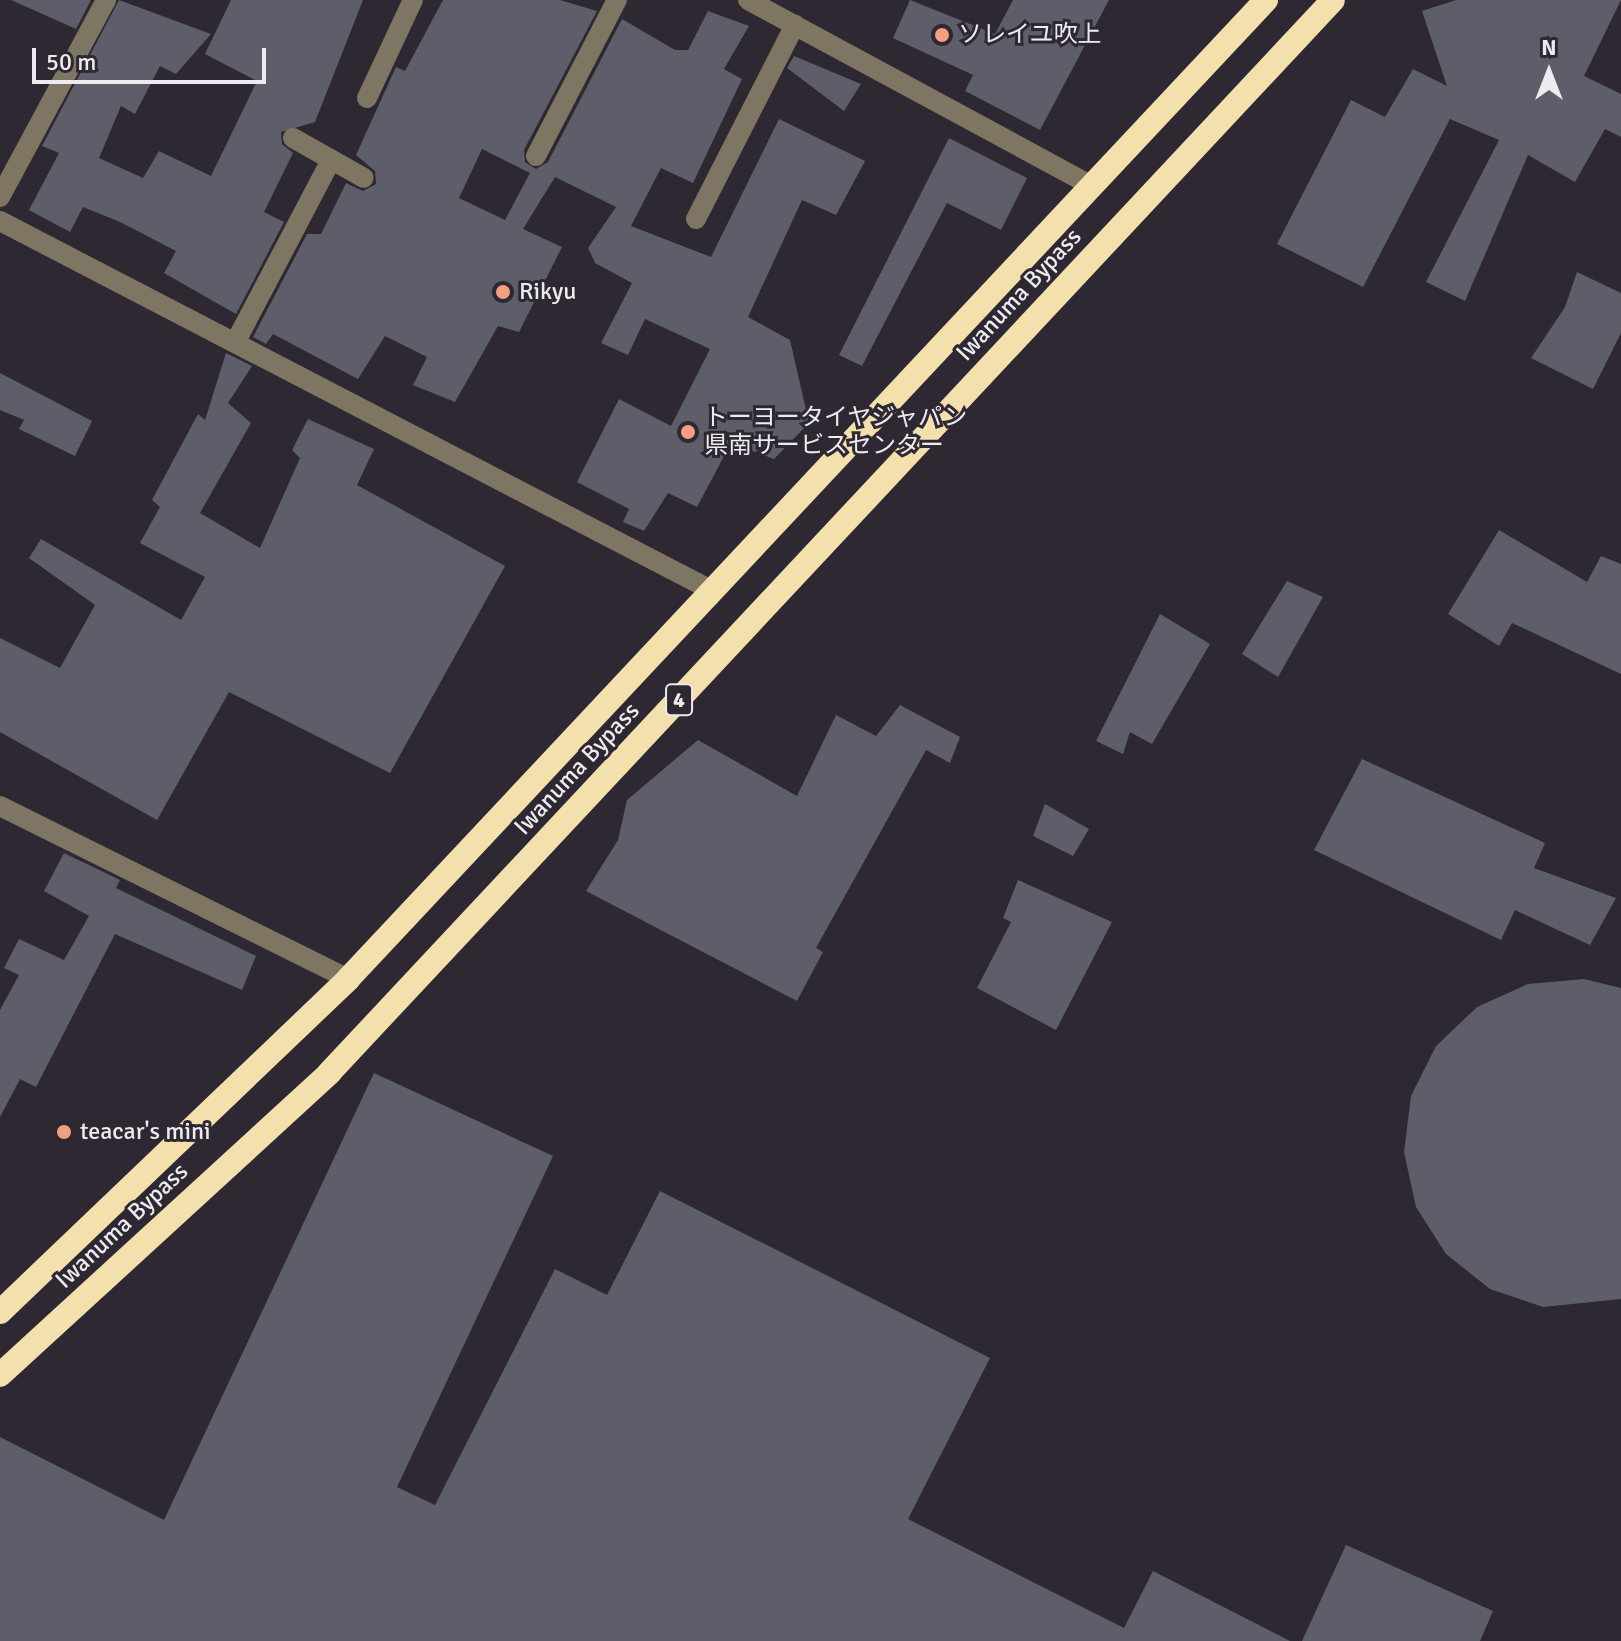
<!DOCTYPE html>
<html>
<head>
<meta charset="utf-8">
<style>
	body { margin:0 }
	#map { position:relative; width:1621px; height:1641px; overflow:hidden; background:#2d2831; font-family:Signika,"Noto Sans JP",sans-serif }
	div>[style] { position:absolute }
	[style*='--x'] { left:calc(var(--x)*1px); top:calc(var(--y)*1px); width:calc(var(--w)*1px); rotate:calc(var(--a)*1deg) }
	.building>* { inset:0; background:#5d5e69 }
	.minor>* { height:20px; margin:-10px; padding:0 10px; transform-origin:10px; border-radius:10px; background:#7e7662 }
	.highway>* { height:24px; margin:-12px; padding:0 12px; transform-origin:12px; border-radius:12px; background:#f4e0ad }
	.dots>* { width:22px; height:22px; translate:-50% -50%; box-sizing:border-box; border:4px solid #2d2831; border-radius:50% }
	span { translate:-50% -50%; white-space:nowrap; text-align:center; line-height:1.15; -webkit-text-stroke:6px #2d2831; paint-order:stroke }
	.shield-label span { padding:2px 6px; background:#2d2831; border:2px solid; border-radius:6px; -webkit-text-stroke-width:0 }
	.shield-label { font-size:22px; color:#edeaf0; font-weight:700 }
	.poi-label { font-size:24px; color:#edeaf0 }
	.left { translate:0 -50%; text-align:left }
	.street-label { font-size:24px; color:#edeaf0 }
	.north { position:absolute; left:1509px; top:32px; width:80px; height:80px; -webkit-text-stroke:6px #2d2831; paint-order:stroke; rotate:0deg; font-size:22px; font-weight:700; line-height:32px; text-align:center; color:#edeaf0 }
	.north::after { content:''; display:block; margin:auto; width:28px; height:36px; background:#edeaf0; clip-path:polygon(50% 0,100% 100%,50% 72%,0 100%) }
	.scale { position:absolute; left:32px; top:48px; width:234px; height:36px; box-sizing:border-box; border:4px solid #edeaf0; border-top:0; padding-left:10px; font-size:24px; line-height:28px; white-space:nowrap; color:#edeaf0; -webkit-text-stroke:6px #2d2831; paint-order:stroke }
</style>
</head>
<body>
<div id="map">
	<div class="building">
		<div style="clip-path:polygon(11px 0,91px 0,76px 29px)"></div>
		<div style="clip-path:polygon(119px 0,211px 34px,176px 74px,160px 66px,135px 114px,121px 106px,99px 158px,143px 178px,159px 151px,211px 176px,257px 81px,205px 54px,231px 0,363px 0,315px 122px,281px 132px,282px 144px,293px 153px,264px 212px,284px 222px,236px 314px,164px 273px,176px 251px,120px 222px,83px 207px,70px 232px,29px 210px,59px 153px,42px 146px)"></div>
		<div style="clip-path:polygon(evenodd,443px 0,560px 0,597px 11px,524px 150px,525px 162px,536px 169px,548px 162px,622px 19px,675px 50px,688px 50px,708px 11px,749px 26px,724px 69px,742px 79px,693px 183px,661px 168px,631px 226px,711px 257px,779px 119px,865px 161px,836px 215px,802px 200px,748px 317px,790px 340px,809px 423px,774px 459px,731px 443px,697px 507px,668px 493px,644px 531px,623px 522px,629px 509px,577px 482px,619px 399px,671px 426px,710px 349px,645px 319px,628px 355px,601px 343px,632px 283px,595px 263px,588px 248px,616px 207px,555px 177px,523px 229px,562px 247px,519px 332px,498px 326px,455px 402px,413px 385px,427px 357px,385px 336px,358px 379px,273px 334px,266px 344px,253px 337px,307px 234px,321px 234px,346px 183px,363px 191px,376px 184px,375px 171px,356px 155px,396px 67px,405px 71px,443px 0,482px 149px,530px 173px,505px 220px,459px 198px,482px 149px)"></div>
		<div style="clip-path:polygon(910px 0,995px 34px,1013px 0,1109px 0,1040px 130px,965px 91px,973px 75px,893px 38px)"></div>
		<div style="clip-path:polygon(1456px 0,1621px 0,1584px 76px,1621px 94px,1621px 137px,1605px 129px,1575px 182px,1528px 155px,1465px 301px,1426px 282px,1499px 140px,1450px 119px,1363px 287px,1277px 244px,1351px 100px,1385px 117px,1413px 69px,1447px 86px,1422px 11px)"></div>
		<div style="clip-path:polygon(794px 56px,861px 84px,844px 111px,787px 68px)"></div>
		<div style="clip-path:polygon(949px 138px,1027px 178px,1001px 230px,947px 203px,862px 366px,839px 355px)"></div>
		<div style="clip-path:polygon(1577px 272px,1621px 293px,1621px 333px,1593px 389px,1531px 358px,1565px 307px)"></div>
		<div style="clip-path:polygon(226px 353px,252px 366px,228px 403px,251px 423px,200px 513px,260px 548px,300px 458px,292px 450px,308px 419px,374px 449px,357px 485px,505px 566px,390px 773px,229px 692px,157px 820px,0 732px,0 638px,60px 668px,95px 605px,29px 558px,41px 539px,181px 620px,205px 577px,140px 543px,160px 507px,152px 500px,198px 414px,205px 420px)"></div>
		<div style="clip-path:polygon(0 373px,92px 421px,75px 456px,19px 429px,24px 420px,0 410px)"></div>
		<div style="clip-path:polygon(1499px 530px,1587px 582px,1601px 556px,1621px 564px,1621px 674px,1512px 623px,1499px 646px,1448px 614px)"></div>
		<div style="clip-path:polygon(1287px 581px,1323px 597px,1278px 677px,1242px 654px)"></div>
		<div style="clip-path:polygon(1160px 614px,1210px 644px,1152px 744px,1130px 732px,1123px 754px,1096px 741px)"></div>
		<div style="clip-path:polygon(900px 705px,960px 737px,950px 763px,926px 750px,816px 948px,823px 952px,797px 1001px,586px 891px,618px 840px,627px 800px,698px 740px,797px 796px,836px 715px,876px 736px)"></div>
		<div style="clip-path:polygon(1362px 759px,1545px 843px,1534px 868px,1616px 898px,1590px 945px,1515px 910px,1501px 940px,1314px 850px)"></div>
		<div style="clip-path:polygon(1045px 804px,1089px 829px,1073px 856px,1033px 836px)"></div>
		<div style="clip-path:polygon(64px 853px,120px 880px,116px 888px,256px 956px,242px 990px,115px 934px,36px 1087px,20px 1079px,0 1117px,0 1010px,19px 975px,4px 968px,19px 939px,64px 960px,89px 916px,44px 891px)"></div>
		<div style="clip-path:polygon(1018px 880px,1112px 922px,1056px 1030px,977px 988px,1011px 922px,1003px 918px)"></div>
		<div style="clip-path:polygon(1584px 979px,1621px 988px,1621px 1299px,1543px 1307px,1490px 1289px,1446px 1254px,1416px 1207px,1404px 1152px,1411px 1096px,1436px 1046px,1477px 1007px,1528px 984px)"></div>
		<div style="clip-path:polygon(374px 1073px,553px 1156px,397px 1487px,435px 1505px,555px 1269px,607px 1295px,660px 1191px,990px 1358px,908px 1519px,1124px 1628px,1153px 1571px,1290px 1641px,0 1641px,0 1437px,164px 1520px)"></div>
		<div style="clip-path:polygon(1346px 1545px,1493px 1611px,1480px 1641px,1302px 1641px)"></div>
	</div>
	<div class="minor">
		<div style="--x:748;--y:0;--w:391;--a:28.4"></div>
		<div style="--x:367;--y:98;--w:108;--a:-64.9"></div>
		<div style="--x:293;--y:138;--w:81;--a:29.4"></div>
		<div style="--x:536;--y:156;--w:176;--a:-62.6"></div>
		<div style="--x:0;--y:197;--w:224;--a:-61.7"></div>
		<div style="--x:696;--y:219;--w:218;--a:-63"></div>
		<div style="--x:0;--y:221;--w:803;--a:27.43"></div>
		<div style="--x:235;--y:343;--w:207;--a:-62.3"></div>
		<div style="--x:0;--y:806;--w:389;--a:26.4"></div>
	</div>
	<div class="highway">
		<div style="--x:0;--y:1312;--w:482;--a:-43.7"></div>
		<div style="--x:348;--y:979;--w:1342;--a:-46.84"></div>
		<div style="--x:0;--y:1375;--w:447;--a:-42.5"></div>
		<div style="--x:329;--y:1073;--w:1469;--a:-46.9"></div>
	</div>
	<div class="dots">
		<div style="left:942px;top:35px;background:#f39f83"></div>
		<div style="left:503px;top:292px;background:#f39f83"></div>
		<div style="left:688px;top:432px;background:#f39f83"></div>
		<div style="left:64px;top:1132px;background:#f39f83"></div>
	</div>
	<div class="shield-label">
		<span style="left:679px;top:700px">4</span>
	</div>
	<div class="poi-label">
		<span class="left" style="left:958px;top:35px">ソレイユ吹上</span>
		<span class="left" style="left:519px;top:292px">Rikyu</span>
		<span class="left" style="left:704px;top:432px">トーヨータイヤジャパン<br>県南サービスセンター</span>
		<span class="left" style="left:80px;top:1132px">teacar's mini</span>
	</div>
	<div class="street-label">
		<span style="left:1019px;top:295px;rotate:-47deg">Iwanuma Bypass</span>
		<span style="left:577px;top:769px;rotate:-47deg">Iwanuma Bypass</span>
		<span style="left:122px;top:1226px;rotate:-43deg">Iwanuma Bypass</span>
	</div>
	<div class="north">N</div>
	<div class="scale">50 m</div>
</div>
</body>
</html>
